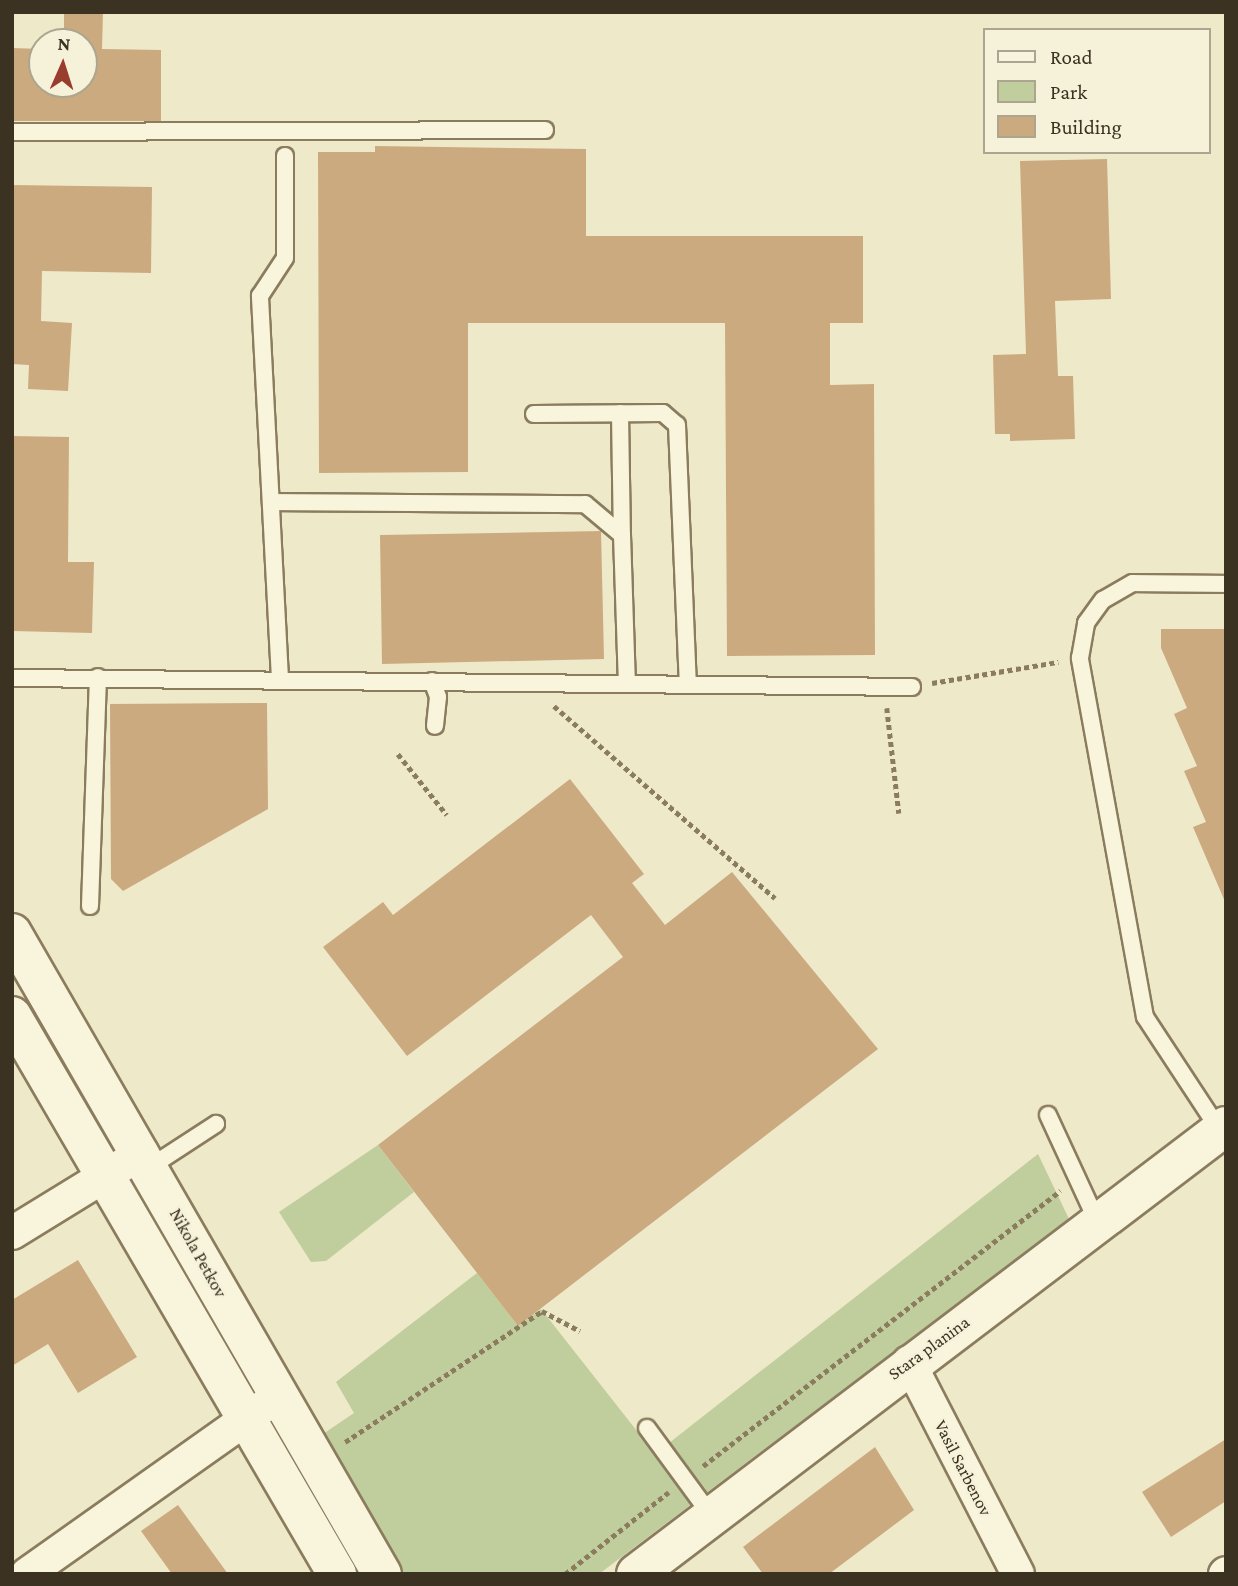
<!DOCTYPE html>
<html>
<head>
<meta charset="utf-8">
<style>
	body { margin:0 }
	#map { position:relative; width:1238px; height:1586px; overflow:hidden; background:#eee9c9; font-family:"Crimson Pro",serif }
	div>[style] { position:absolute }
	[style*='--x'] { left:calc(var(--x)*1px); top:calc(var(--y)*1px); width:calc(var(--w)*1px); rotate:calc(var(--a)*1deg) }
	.green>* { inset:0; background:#c0cd9d }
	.building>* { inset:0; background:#ccaa80 }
	.path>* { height:4.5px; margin-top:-2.25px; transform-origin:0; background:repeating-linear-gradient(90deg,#8b7c5e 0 5px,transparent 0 8.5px) }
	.roads { filter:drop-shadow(2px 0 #8b7c5e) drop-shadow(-2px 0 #8b7c5e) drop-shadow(0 2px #8b7c5e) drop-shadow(0 -2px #8b7c5e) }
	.lane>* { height:16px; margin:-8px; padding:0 8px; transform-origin:8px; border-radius:8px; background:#f9f5dd }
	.street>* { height:32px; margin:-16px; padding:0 16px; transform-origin:16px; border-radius:16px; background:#f9f5dd }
	.secondary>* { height:38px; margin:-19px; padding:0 19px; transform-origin:19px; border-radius:19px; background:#f9f5dd }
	span { translate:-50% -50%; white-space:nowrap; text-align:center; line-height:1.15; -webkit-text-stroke:5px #f6f2d9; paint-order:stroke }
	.street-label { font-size:18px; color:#3c3221 }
	.frame { position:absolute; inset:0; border:14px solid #3c3221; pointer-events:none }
	.legend { position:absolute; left:983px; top:28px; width:228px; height:126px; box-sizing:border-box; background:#f6f2d9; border:2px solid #aca58f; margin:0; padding:9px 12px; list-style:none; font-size:21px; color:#3c3221 }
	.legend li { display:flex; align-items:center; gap:14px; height:35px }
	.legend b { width:35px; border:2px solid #aca58f }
	.north { position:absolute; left:28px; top:28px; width:70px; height:70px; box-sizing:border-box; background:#f6f2d9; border:2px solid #aca58f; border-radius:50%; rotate:3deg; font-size:19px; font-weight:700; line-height:28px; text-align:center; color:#3c3221 }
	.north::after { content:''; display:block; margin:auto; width:24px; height:32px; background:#993d2e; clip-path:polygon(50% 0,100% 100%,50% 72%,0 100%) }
</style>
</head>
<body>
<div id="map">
	<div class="green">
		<div style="clip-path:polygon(378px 1145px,414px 1192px,326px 1261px,311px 1262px,279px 1212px)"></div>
		<div style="clip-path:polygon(1038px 1154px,1069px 1219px,599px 1574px,400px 1574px,320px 1436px,354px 1413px,336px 1382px,477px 1273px,518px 1326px,541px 1309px,655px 1454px)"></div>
	</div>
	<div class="building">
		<div style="clip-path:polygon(64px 12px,103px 12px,102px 49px,161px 50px,161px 121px,12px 121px,12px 48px,42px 49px,42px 84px,84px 84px,84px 42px,64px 42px)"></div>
		<div style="clip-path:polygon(375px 146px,586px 149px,586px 236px,863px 236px,863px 323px,830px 323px,830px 385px,874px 384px,875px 655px,727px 656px,725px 323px,468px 323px,468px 472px,319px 473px,318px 152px,375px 152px)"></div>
		<div style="clip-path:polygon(1107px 159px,1111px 299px,1055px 301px,1058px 376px,1073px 376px,1075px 439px,1010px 441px,1010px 434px,995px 434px,993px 355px,1026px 354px,1020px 161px)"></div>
		<div style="clip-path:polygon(12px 185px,152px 187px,151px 273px,42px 271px,41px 321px,72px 323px,68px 391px,28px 389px,29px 365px,12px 364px)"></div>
		<div style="clip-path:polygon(12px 436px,69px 437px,68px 562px,94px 562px,92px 633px,13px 631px)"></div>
		<div style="clip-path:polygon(601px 531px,604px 659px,382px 664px,380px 535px)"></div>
		<div style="clip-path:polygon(1161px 629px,1226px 629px,1226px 904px,1193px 827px,1206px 822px,1184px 771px,1197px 766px,1174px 714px,1187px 708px,1161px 648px)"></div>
		<div style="clip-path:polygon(267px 703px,268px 809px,123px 891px,111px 879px,110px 704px)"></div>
		<div style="clip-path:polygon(570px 779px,644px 874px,632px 883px,665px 925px,732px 872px,878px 1049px,518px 1326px,378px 1145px,623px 957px,591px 915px,407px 1056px,323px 947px,383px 902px,393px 915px)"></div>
		<div style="clip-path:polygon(78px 1260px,137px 1357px,78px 1393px,48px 1344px,12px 1366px,12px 1300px)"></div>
		<div style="clip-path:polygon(1226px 1439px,1226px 1501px,1171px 1537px,1142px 1492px)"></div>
		<div style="clip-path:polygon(875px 1447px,914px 1510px,829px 1574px,763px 1574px,743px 1547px)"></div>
		<div style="clip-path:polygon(178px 1505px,228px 1574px,172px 1574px,141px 1531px)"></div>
	</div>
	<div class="path">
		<div style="--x:932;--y:683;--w:128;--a:-9.5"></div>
		<div style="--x:554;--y:706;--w:293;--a:41"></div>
		<div style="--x:887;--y:708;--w:106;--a:83.5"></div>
		<div style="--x:398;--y:754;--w:78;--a:51.2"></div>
		<div style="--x:345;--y:1442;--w:237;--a:-33.6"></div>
		<div style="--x:542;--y:1311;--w:43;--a:27.8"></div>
		<div style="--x:703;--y:1466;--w:451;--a:-37.6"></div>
		<div style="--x:565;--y:1574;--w:132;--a:-38.3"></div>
	</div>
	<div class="roads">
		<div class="lane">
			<div style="--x:12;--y:132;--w:533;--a:-0.21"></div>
			<div style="--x:620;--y:413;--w:122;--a:89.1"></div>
			<div style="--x:534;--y:414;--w:129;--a:-0.4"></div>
			<div style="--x:663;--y:413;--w:18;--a:41"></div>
			<div style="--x:677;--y:425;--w:259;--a:87.6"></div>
			<div style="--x:271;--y:502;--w:314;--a:0.4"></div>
			<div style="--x:585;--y:504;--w:48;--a:40"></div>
			<div style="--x:622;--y:535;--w:148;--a:88.1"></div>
			<div style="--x:12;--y:678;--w:900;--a:0.57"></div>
			<div style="--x:280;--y:679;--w:384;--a:-93"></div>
			<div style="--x:260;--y:296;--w:45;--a:-56.7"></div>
			<div style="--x:285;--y:258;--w:102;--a:-90"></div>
			<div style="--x:432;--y:681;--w:17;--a:69"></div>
			<div style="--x:438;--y:697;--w:29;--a:96"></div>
			<div style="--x:90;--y:906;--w:229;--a:-88"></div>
			<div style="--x:1048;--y:1115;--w:119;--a:65.2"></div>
			<div style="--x:1220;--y:1131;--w:136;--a:-123.3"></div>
			<div style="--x:1145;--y:1017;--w:365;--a:-100.3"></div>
			<div style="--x:1080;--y:658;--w:36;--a:-80"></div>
			<div style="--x:1086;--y:623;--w:29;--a:-54"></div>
			<div style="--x:1103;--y:600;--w:34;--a:-30"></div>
			<div style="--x:1133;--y:583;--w:93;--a:0.6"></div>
			<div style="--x:150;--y:1167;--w:79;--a:-33.1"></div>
			<div style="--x:647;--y:1428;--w:107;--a:53.8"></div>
		</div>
		<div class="street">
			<div style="--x:12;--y:1233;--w:153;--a:-31.6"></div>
			<div style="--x:909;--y:1362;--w:238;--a:62.8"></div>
			<div style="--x:27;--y:1574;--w:293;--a:-35.3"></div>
			<div style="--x:1225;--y:1574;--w:1;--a:-45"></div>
		</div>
		<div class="secondary">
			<div style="--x:12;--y:933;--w:740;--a:60.01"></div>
			<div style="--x:12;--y:1016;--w:646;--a:59.78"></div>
			<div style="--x:636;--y:1574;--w:741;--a:-37.21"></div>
		</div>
	</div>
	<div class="street-label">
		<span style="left:198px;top:1253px;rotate:61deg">Nikola Petkov</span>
		<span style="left:929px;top:1348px;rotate:-36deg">Stara planina</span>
		<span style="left:963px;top:1468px;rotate:63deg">Vasil Sarbenov</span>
	</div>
	<div class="frame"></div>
	<ul class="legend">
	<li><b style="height:9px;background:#f9f5dd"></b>Road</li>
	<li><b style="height:19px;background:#c0cd9d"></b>Park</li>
	<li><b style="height:19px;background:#ccaa80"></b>Building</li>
	</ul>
	<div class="north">N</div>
</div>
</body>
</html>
